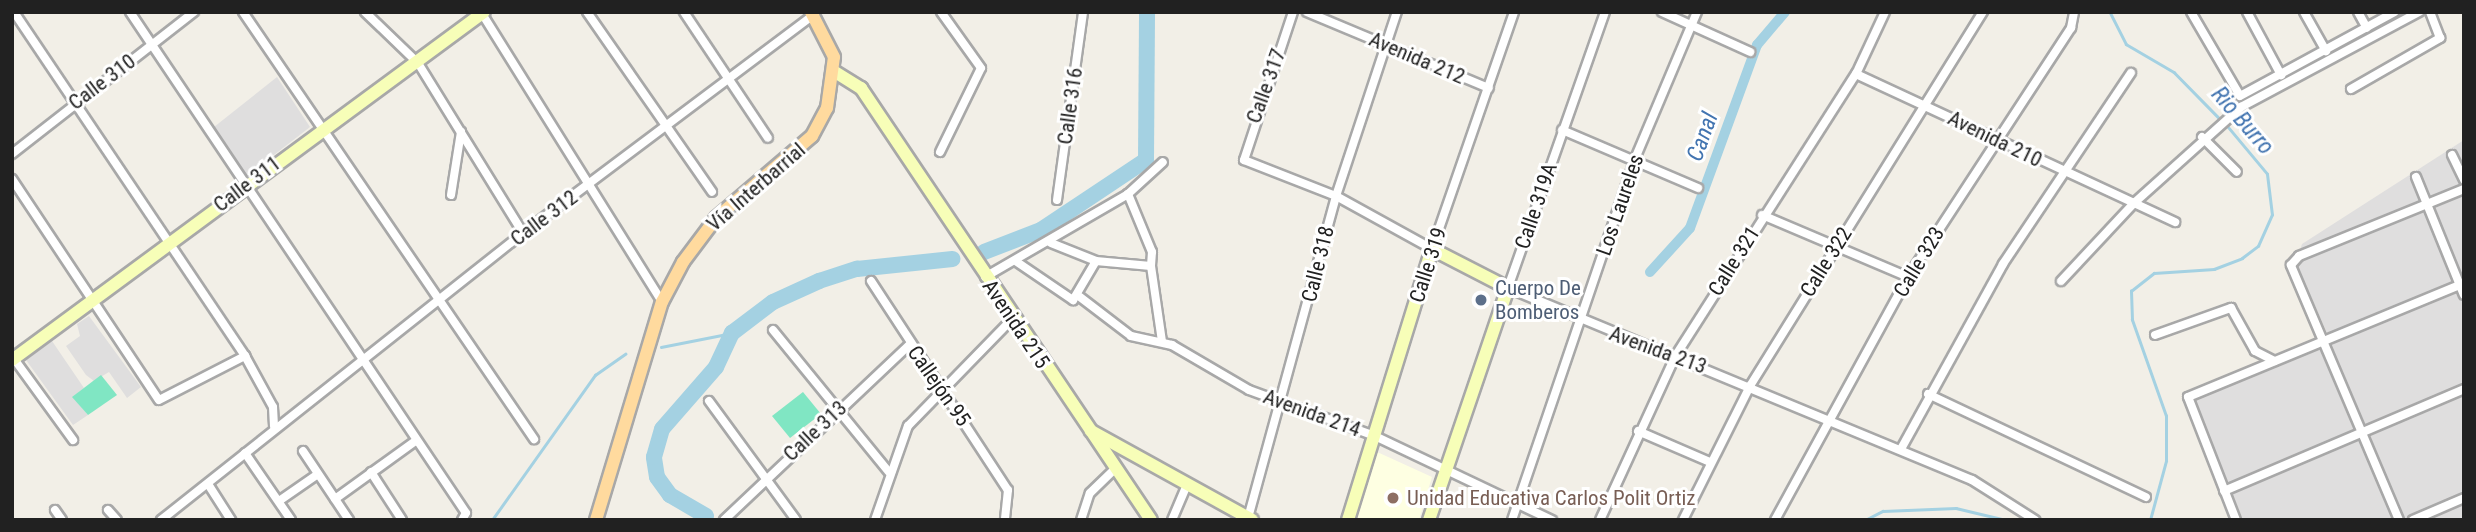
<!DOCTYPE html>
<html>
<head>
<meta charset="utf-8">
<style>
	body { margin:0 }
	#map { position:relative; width:2476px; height:532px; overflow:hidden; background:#f2efe7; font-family:"Roboto Condensed",sans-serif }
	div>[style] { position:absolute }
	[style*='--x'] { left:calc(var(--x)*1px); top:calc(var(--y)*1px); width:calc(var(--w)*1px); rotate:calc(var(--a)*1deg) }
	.residential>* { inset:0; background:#dfdede }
	.education>* { inset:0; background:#feffe2 }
	.pitch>* { inset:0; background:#80e6c3 }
	.stream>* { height:2.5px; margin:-1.25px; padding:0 1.25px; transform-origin:1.25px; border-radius:1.25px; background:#a4d1e2 }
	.canal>* { height:10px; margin:-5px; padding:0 5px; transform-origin:5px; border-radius:5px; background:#a4d1e2 }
	.river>* { height:16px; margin:-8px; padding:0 8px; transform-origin:8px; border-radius:8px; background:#a4d1e2 }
	.roads { filter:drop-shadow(2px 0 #a8a8a8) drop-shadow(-2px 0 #a8a8a8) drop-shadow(0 2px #a8a8a8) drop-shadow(0 -2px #a8a8a8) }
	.street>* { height:8px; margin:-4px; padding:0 4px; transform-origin:4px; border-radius:4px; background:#fff }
	.secondary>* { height:12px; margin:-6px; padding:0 6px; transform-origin:6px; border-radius:6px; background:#f7feb8 }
	.primary>* { height:12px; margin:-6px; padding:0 6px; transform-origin:6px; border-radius:6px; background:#ffda9e }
	.dots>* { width:19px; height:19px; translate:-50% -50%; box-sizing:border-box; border:4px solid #fff; border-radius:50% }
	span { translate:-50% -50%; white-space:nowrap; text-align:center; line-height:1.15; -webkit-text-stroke:6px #fff; paint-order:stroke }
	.street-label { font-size:21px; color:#212121 }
	.service-label { font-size:21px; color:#4e5e75 }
	.left { translate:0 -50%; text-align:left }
	.education-label { font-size:21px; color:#785e54 }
	.water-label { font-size:23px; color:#4274b0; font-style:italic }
	.frame { position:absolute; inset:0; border:14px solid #212121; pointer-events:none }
</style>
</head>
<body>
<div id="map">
	<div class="residential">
		<div style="clip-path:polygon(277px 77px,310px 127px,247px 176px,214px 127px)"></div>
		<div style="clip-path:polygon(2464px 140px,2464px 520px,2243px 520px,2194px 401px,2331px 342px,2296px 263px,2302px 244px)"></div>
		<div style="clip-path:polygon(89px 316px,141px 387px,127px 398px,109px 372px,94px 381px,86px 375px,66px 346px,80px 336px,77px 324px)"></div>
		<div style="clip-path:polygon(52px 341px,84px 388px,73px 397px,88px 415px,73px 425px,26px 360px)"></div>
	</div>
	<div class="education">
		<div style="clip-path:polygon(1375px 451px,1432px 477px,1419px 520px,1353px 520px)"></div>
	</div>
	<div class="pitch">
		<div style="clip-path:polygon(101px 375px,117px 395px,88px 415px,72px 397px)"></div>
		<div style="clip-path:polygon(803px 392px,821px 414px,790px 438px,772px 416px)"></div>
	</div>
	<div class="stream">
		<div style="--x:2110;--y:12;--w:36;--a:63"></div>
		<div style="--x:2126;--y:44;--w:56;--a:30.3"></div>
		<div style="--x:2174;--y:72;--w:67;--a:45.6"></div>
		<div style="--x:661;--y:347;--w:72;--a:-11.2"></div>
		<div style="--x:492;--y:520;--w:178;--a:-54.6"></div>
		<div style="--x:595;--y:375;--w:37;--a:-35"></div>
		<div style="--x:1865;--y:520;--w:20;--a:-27"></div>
		<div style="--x:1883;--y:511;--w:73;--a:-2.4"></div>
		<div style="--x:1956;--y:508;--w:51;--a:13.5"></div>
		<div style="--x:2150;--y:520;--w:61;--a:-74.8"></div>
		<div style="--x:2166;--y:461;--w:45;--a:-90"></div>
		<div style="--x:2166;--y:416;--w:102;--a:-109.5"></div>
		<div style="--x:2132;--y:320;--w:29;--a:-92"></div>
		<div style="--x:2131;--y:291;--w:29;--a:-38"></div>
		<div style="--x:2154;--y:273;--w:60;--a:-3.8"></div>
		<div style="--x:2214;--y:269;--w:30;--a:-21"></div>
		<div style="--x:2242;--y:258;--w:20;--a:-37"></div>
		<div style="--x:2258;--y:246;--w:34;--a:-66"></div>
		<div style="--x:2272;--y:215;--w:41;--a:-97"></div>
		<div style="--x:2267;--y:174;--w:64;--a:-129.9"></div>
	</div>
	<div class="canal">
		<div style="--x:1650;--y:272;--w:59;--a:-47.7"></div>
		<div style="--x:1690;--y:228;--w:195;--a:-69.9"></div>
		<div style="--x:1757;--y:45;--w:43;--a:-49.7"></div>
	</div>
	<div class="river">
		<div style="--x:984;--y:252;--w:61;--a:-21.1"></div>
		<div style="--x:1041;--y:230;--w:126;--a:-33.7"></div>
		<div style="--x:1146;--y:160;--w:148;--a:-89.6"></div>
		<div style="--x:706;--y:516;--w:42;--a:-149.7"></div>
		<div style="--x:670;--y:495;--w:22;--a:-126"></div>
		<div style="--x:657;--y:477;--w:20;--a:-99"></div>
		<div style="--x:654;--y:457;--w:29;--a:-74"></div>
		<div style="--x:662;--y:429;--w:82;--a:-48.9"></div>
		<div style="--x:716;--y:367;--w:38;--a:-65"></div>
		<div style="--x:732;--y:333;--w:51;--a:-37.1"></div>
		<div style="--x:773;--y:302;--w:51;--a:-24.5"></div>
		<div style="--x:819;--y:281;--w:40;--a:-18"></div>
		<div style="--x:857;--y:269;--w:96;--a:-6"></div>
	</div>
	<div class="roads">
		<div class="street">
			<div style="--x:14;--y:12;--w:414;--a:56.1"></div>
			<div style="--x:245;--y:356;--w:58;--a:61.2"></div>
			<div style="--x:273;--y:407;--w:19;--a:87"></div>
			<div style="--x:130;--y:12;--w:603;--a:56.15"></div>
			<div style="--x:466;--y:513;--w:8;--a:120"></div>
			<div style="--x:243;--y:12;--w:517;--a:55.73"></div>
			<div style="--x:365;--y:12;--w:74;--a:43.9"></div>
			<div style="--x:418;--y:63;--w:200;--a:58.3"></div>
			<div style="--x:481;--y:12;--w:342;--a:58"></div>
			<div style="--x:587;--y:12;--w:219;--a:55.2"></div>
			<div style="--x:684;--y:12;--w:151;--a:56.3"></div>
			<div style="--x:1293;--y:12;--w:156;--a:108.3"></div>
			<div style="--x:1244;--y:160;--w:99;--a:21.4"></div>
			<div style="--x:1336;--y:196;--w:110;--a:28.9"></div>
			<div style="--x:1432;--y:249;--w:251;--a:-70.9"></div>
			<div style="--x:1307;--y:12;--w:197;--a:22.7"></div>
			<div style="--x:1605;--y:12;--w:293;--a:109.4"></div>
			<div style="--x:1508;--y:288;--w:502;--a:22.48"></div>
			<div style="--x:1972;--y:480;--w:75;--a:32.4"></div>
			<div style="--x:1662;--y:12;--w:97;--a:24.4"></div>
			<div style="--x:2191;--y:12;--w:97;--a:59.7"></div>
			<div style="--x:2240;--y:96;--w:176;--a:-28.5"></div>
			<div style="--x:2247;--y:12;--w:72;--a:61.6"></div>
			<div style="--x:2304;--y:12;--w:45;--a:60.6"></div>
			<div style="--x:2358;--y:12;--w:18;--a:61"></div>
			<div style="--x:1856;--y:74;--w:352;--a:24.9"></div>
			<div style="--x:2351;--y:89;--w:103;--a:-29.8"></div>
			<div style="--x:2440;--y:38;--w:28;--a:-111"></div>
			<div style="--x:1562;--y:130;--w:148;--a:23.1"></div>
			<div style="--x:2202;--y:137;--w:49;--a:45"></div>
			<div style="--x:940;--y:152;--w:93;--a:-64"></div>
			<div style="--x:981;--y:68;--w:69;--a:-125.5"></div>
			<div style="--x:12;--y:154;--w:231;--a:-38"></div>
			<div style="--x:2452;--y:155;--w:28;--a:64"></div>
			<div style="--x:2416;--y:177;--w:127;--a:67.9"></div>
			<div style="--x:12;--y:179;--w:265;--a:56.4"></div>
			<div style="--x:159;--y:400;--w:97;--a:-27.1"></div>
			<div style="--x:451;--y:195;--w:64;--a:-81"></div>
			<div style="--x:1057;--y:200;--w:190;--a:-82.1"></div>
			<div style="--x:1762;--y:215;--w:159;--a:23"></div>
			<div style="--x:1051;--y:243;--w:48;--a:21.8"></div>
			<div style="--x:1096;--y:261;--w:55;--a:5.2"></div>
			<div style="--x:1151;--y:266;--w:14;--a:-86"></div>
			<div style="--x:1152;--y:252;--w:63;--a:-112.5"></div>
			<div style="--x:1017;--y:262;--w:68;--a:34.2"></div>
			<div style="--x:1073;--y:300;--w:45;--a:-59.5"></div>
			<div style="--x:1151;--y:266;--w:76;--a:81.7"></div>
			<div style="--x:985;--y:277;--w:165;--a:-30.1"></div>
			<div style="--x:1128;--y:194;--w:47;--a:-42.4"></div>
			<div style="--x:871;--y:281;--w:250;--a:56.8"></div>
			<div style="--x:1008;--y:490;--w:30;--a:96"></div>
			<div style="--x:2061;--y:281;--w:107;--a:-46.9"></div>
			<div style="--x:2134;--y:203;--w:144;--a:-41.9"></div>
			<div style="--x:2241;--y:107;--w:202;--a:-28.1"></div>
			<div style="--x:1080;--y:297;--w:64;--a:37.4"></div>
			<div style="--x:1131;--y:336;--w:42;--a:12.4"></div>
			<div style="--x:1172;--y:345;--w:89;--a:30.3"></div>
			<div style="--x:1249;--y:390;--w:134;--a:20.1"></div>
			<div style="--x:1375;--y:436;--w:196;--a:25.4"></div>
			<div style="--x:773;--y:330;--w:183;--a:50.8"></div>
			<div style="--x:2155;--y:335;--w:81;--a:-19.6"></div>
			<div style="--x:2231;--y:308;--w:49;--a:60.8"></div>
			<div style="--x:2255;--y:351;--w:22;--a:27"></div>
			<div style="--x:12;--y:356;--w:104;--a:54"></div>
			<div style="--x:1928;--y:394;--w:241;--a:25.3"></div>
			<div style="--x:709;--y:401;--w:147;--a:53.8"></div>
			<div style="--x:1638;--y:431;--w:78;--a:23.3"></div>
			<div style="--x:1901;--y:449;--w:211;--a:-61.1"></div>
			<div style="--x:2003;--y:264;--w:230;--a:-56.2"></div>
			<div style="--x:303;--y:451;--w:83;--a:56.3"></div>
			<div style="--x:245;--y:453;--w:81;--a:55.5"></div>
			<div style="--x:371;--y:472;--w:57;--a:57.1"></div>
			<div style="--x:208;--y:484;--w:43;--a:57.4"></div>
			<div style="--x:2224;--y:491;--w:261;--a:-23"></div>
			<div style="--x:335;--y:499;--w:97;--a:-35.8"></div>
			<div style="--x:279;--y:501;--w:47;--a:-34.7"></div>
			<div style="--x:55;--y:510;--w:12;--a:55"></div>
			<div style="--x:108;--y:510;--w:13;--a:48"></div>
			<div style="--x:1248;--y:518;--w:334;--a:-74.7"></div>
			<div style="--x:1336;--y:196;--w:194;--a:-71.7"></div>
			<div style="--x:161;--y:520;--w:462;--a:-38.4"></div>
			<div style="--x:523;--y:233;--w:365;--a:-36.9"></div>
			<div style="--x:724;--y:520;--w:255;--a:-43.4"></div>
			<div style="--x:875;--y:520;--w:100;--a:-70.7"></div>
			<div style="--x:908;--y:426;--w:149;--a:-45.8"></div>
			<div style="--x:1081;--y:520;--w:28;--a:-72"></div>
			<div style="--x:1090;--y:493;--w:35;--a:-44"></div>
			<div style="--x:1172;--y:520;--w:39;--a:-67"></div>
			<div style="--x:1512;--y:520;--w:379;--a:-71.2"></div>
			<div style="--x:1634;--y:161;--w:162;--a:-67.1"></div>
			<div style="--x:1600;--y:520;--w:182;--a:-65.3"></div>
			<div style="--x:1676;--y:355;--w:334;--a:-57.4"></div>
			<div style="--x:1856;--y:74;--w:68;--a:-64.9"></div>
			<div style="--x:1683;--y:520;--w:150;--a:-63.4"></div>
			<div style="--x:1750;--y:386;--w:441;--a:-58.1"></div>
			<div style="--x:1775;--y:520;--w:277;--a:-61.3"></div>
			<div style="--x:1908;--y:277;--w:298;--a:-56.8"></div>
			<div style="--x:2071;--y:28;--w:16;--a:-79"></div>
			<div style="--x:2236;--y:520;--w:132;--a:-111.3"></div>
			<div style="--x:2188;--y:397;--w:299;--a:-22.4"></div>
			<div style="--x:2399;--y:520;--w:277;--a:-113"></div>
			<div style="--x:2291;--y:265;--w:12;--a:-48"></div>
			<div style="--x:2299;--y:256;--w:178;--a:-22.1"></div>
			<div style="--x:2413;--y:520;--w:56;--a:-23.3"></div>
		</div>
		<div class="secondary">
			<div style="--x:835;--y:72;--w:31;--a:32"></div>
			<div style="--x:861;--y:88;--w:520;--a:56.13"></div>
			<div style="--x:12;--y:360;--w:586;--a:-36.4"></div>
			<div style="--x:1091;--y:431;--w:184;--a:28.9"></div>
			<div style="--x:1348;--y:520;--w:284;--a:-72.8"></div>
			<div style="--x:1432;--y:249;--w:85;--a:27.2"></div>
			<div style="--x:1508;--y:288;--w:245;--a:108.8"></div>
		</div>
		<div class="primary">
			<div style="--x:596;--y:520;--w:228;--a:-73.2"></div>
			<div style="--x:662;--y:302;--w:45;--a:-62.3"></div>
			<div style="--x:683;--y:262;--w:55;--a:-53.1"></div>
			<div style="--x:716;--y:218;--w:126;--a:-40.5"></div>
			<div style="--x:812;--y:136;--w:32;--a:-62"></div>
			<div style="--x:827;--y:108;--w:51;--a:-82.2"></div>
			<div style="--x:834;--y:57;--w:51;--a:-117.1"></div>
		</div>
	</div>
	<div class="dots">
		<div style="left:1481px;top:300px;background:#5c6f8a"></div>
		<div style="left:1393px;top:498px;background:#8d6e63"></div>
	</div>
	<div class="street-label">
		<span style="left:1417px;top:58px;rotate:23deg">Avenida 212</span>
		<span style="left:102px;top:82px;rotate:-37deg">Calle 310</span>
		<span style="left:1266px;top:86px;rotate:-70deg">Calle 317</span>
		<span style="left:1070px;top:106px;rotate:-82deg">Calle 316</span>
		<span style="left:1995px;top:139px;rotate:26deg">Avenida 210</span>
		<span style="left:247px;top:184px;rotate:-37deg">Calle 311</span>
		<span style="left:756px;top:187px;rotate:-41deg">Vía Interbarrial</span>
		<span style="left:1620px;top:205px;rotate:-71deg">Los Laureles</span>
		<span style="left:1536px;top:206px;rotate:-71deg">Calle 319A</span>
		<span style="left:544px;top:218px;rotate:-37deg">Calle 312</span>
		<span style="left:1734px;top:261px;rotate:-58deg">Calle 321</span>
		<span style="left:1826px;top:262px;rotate:-58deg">Calle 322</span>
		<span style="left:1919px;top:262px;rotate:-59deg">Calle 323</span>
		<span style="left:1318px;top:264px;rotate:-76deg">Calle 318</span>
		<span style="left:1428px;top:265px;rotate:-72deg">Calle 319</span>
		<span style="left:1016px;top:324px;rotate:56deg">Avenida 215</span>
		<span style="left:1658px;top:350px;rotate:20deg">Avenida 213</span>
		<span style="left:939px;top:386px;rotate:55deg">Callejón 95</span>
		<span style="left:1312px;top:413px;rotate:20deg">Avenida 214</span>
		<span style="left:815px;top:431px;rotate:-43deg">Calle 313</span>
	</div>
	<div class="service-label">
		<span class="left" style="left:1495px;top:300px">Cuerpo De<br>Bomberos</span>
	</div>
	<div class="education-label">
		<span class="left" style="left:1407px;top:498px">Unidad Educativa Carlos Polit Ortiz</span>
	</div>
	<div class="water-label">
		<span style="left:2242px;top:121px;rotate:49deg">Rio Burro</span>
		<span style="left:1703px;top:137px;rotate:-70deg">Canal</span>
	</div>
	<div class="frame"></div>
</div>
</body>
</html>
